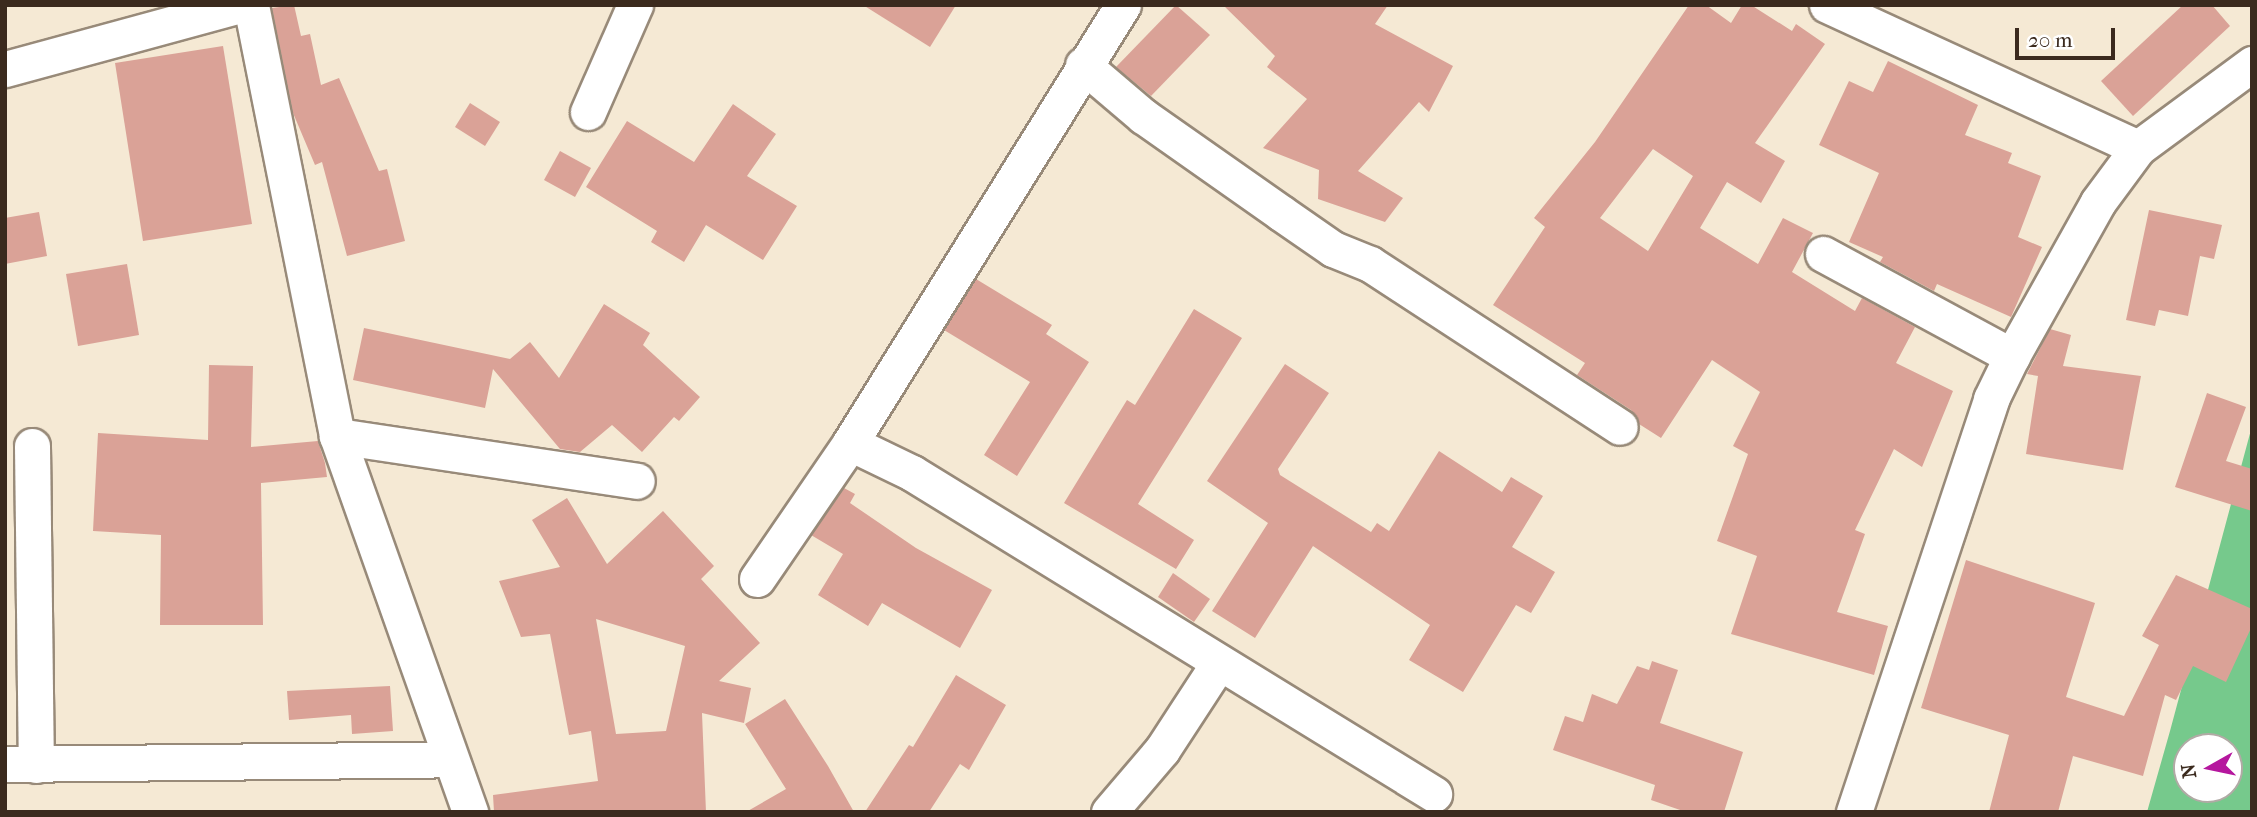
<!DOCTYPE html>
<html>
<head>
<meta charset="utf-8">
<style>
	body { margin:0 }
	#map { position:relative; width:2257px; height:817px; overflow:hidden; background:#f5e9d4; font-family:"IM FELL French Canon",serif }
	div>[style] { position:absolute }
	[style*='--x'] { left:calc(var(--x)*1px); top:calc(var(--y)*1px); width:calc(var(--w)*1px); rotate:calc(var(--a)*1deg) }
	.green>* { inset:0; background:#76c98c }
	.building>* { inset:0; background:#daa297 }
	.roads { filter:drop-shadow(2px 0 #988a79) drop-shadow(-2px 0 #988a79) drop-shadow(0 2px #988a79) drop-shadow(0 -2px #988a79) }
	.minor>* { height:35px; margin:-17.5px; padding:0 17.5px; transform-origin:17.5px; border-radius:17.5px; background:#fff }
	span { translate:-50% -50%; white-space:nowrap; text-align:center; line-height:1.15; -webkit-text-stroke:6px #fff; paint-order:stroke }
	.frame { position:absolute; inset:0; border:7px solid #3b2a1e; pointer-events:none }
	.north { position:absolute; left:2173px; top:733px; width:70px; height:70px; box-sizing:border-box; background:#fff; border:2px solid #b1aaa5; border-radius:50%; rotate:261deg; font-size:19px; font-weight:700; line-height:28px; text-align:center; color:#3b2a1e }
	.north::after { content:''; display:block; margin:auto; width:24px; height:32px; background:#b5179e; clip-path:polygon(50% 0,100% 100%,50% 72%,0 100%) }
	.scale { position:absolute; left:2015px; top:28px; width:100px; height:32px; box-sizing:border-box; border:4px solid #3b2a1e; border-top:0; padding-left:9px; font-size:21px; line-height:24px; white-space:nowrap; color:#3b2a1e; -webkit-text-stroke:5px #fff; paint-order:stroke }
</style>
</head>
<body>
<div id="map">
	<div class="green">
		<div style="clip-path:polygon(evenodd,2252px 426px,2252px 812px,2147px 812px,2170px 731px,2252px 426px,2187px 747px,2229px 747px,2229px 789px,2187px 789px,2187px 747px)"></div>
	</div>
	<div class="building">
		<div style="clip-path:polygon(294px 5px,301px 36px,310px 34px,321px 85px,339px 78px,379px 171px,387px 169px,405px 241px,347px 256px,322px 162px,315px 165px,293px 113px,272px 8px)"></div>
		<div style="clip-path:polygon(863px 5px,956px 5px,930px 47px)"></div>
		<div style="clip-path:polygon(1176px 5px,1210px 35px,1151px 96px,1116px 67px)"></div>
		<div style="clip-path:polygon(1223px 5px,1388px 5px,1375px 24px,1453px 66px,1429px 112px,1419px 102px,1358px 171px,1403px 198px,1385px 222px,1318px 199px,1319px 170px,1263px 148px,1307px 99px,1267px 67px,1275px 56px)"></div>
		<div style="clip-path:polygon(evenodd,1689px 5px,1706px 5px,1731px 23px,1742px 5px,1751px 5px,1792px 31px,1796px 24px,1825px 44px,1755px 143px,1785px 161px,1761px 203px,1727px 182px,1700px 228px,1758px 264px,1783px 218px,1813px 233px,1792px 272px,1855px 311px,1862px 298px,1915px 327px,1896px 363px,1953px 391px,1922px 467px,1894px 449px,1855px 530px,1865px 534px,1837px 612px,1888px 626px,1874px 675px,1731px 634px,1757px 556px,1717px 541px,1748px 454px,1733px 446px,1760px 392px,1712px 360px,1661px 438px,1639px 424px,1631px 410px,1577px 375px,1585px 363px,1493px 305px,1545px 227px,1534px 218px,1595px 142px,1689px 5px,1653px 149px,1693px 176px,1648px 251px,1600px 218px,1653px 149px)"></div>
		<div style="clip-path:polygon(2183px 5px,2212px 5px,2230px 26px,2133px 116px,2101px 81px)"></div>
		<div style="clip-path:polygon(223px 46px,252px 224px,143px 241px,115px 63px)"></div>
		<div style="clip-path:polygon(1888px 61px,1978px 105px,1965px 135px,2012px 153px,2008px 163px,2041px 176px,2018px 237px,2042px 247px,2011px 317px,1937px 284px,1934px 291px,1880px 262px,1883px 257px,1849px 242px,1879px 173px,1819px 145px,1849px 81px,1873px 92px)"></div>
		<div style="clip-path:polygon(470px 103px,500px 122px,485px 146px,455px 127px)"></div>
		<div style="clip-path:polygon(733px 104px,776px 134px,747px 176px,797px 206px,763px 260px,706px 225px,684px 262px,651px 242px,657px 231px,586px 187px,627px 121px,694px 162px)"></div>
		<div style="clip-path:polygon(560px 151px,591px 168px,575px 197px,544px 180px)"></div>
		<div style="clip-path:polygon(2149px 210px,2222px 225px,2214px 259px,2200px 256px,2188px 316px,2159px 310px,2155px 326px,2126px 320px)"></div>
		<div style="clip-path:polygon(39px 212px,47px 256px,5px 264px,5px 218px)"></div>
		<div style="clip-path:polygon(127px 264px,139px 335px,78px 346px,66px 274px)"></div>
		<div style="clip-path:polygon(976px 279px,1052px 325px,1046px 334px,1089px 362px,1017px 476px,984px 455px,1030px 382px,944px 330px)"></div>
		<div style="clip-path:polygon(604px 304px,650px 333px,643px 345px,700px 397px,679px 421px,674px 417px,642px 452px,612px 425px,580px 452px,560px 449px,493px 369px,485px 408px,353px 380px,364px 328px,510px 359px,530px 342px,559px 378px)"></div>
		<div style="clip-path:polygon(1194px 309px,1242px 338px,1138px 504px,1194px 540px,1176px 569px,1064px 503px,1127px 400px,1135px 405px)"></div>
		<div style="clip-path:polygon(2050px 329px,2071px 335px,2063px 366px,2141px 376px,2123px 470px,2026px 454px,2038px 376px,2027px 374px)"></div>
		<div style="clip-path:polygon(1285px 364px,1329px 393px,1278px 469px,1280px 475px,1371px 532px,1377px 523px,1389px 531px,1439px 451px,1502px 492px,1511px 477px,1543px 496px,1512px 547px,1555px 572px,1531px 613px,1516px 605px,1463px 692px,1409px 660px,1430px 625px,1313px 546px,1255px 638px,1212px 611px,1268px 523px,1207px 481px)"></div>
		<div style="clip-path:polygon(209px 365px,253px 366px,251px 447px,318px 441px,325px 463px,327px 477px,261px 483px,263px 625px,160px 625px,161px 535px,93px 531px,98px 433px,208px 440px)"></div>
		<div style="clip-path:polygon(2207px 393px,2246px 407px,2226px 461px,2252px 469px,2252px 511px,2175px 487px)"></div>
		<div style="clip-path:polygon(844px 488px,855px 494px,850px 503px,916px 548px,992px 590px,960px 648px,882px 603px,868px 626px,818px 595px,843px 554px,811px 535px)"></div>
		<div style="clip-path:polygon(evenodd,567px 498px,607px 564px,663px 511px,714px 566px,701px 579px,760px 643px,719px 681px,751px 688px,744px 723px,702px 713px,706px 812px,494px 812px,493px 795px,598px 781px,591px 731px,569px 735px,550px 634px,521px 637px,499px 581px,560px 567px,532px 520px,567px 498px,596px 619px,685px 646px,666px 731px,616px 734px,596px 619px)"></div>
		<div style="clip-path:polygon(1966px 560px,2095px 603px,2066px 697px,2124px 716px,2159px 645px,2142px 636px,2176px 575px,2252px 609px,2252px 626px,2226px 682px,2193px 666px,2176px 700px,2165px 695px,2143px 776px,2073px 756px,2058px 812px,1989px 812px,2009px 735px,1921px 708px)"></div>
		<div style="clip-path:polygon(1173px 573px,1210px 599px,1194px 622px,1158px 597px)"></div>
		<div style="clip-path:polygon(1652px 661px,1678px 670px,1660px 723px,1743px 752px,1724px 812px,1686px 812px,1651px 800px,1655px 785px,1553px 750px,1565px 716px,1583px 722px,1592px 694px,1617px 704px,1637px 666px,1649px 670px)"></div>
		<div style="clip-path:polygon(956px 675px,1006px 705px,969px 770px,960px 764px,929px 812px,865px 812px,909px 745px,913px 747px)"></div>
		<div style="clip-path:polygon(390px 686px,393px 731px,352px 734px,351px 715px,289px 720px,287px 691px)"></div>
		<div style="clip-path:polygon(785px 699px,828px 766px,854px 812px,746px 812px,786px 789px,745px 724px)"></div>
	</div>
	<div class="roads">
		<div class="minor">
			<div style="--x:251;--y:5;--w:439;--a:78.7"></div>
			<div style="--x:337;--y:436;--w:399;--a:70.5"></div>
			<div style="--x:1827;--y:5;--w:342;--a:24.7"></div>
			<div style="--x:1083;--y:65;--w:79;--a:40.4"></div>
			<div style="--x:1143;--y:116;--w:169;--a:35.1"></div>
			<div style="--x:1281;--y:213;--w:63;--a:34.7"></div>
			<div style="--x:1333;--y:249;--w:40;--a:22"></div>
			<div style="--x:1370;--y:264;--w:298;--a:33.1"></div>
			<div style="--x:5;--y:69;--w:244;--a:-15.2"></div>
			<div style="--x:588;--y:112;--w:117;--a:-66.3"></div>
			<div style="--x:1823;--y:254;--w:215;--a:28.4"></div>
			<div style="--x:337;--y:436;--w:303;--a:8.5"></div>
			<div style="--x:850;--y:443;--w:69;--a:25.8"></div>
			<div style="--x:912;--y:473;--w:613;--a:31.59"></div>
			<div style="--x:32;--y:446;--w:319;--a:89.3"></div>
			<div style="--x:757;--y:579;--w:165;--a:-55.6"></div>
			<div style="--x:850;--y:443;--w:516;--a:-58.07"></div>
			<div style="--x:5;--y:764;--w:444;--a:-0.6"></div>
			<div style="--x:1109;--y:812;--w:82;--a:-49.5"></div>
			<div style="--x:1162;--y:750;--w:103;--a:-56.9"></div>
			<div style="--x:1854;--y:812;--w:435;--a:-71.6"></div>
			<div style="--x:1991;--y:399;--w:48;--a:-64"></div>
			<div style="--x:2012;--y:356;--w:176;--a:-60.8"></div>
			<div style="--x:2098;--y:202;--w:67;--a:-53.5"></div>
			<div style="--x:2138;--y:148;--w:142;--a:-36.4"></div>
		</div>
	</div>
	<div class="frame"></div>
	<div class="north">N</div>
	<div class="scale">20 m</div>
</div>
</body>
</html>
